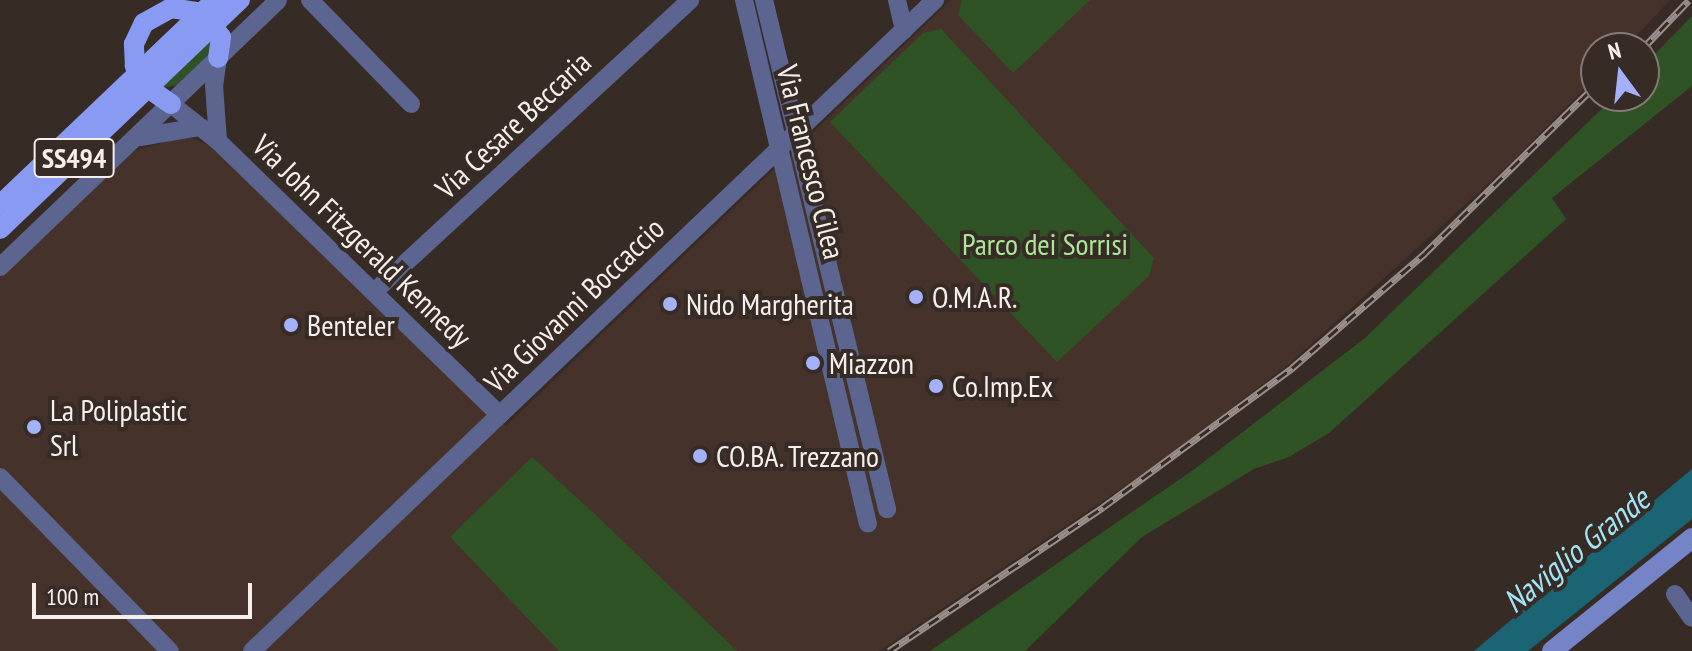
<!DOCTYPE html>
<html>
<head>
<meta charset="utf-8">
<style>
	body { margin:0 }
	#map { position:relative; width:1692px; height:651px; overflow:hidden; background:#372b26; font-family:"PT Sans Narrow",sans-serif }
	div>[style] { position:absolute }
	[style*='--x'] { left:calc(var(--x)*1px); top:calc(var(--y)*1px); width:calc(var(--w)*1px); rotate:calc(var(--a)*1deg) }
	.built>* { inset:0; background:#45332b }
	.green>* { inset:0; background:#2f5325 }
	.water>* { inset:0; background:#1b6474 }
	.street>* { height:18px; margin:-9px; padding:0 9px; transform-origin:9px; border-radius:9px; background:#5b6590 }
	.secondary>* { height:20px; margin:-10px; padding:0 10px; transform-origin:10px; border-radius:10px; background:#7583c7 }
	.primary>* { height:20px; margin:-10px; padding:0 10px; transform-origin:10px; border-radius:10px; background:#889af2 }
	.rail>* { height:7px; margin-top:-3.5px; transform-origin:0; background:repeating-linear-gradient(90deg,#372b26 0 12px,#998f8b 0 24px); box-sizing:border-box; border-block:2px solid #998f8b }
	.dots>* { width:22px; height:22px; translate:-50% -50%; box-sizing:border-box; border:4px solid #372b26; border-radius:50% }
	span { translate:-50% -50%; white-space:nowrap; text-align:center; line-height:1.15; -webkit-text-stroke:8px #372b26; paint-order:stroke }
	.shield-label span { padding:2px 6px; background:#372b26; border:2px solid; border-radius:6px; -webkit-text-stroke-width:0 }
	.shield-label { font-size:28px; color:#f7efec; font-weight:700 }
	.street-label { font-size:30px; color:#f7efec }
	.park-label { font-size:30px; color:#aae799 }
	.poi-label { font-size:30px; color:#f7efec }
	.left { translate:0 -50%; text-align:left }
	.water-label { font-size:32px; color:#a1e6f8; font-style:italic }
	.north { position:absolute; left:1580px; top:32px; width:80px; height:80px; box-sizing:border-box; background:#372b26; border:2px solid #847975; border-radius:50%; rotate:345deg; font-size:22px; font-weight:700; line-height:32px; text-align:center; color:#f7efec }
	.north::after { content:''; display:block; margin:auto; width:28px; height:36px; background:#a6b1fc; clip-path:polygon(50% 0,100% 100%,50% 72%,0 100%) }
	.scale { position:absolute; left:32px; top:583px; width:220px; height:36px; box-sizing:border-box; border:4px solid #f7efec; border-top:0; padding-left:10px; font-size:24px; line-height:28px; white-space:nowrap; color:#f7efec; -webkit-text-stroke:6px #372b26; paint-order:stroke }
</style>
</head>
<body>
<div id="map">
	<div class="built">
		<div style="clip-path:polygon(951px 0,1670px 0,1625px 48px,1596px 48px,1596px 77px,1512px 162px,1289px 364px,1155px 466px,879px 651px,0 651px,0 276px,130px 152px,187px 136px,214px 148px,506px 426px)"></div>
	</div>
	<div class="green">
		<div style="clip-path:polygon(962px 0,1090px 0,1013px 73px,958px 15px)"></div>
		<div style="clip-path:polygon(1692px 16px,1692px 86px,1552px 198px,1566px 219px,1329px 433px,1289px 457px,1254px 469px,1142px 537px,1025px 651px,930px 651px,1196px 468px,1365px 338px,1615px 96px,1644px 96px,1644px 65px)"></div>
		<div style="clip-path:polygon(941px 29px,1154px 258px,1149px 276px,1057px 362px,830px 122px,923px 33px)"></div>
		<div style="clip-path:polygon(210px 42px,213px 50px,177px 85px,162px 88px)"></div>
		<div style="clip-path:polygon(532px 457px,599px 518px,737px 651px,559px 651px,450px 537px)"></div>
	</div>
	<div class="water">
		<div style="clip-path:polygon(1692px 469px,1692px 519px,1528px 651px,1474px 651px)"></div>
	</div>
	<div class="street">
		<div style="--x:310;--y:0;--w:145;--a:45.8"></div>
		<div style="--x:744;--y:0;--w:538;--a:76.69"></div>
		<div style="--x:764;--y:0;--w:524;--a:76.41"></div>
		<div style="--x:897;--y:0;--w:31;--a:77"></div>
		<div style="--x:218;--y:58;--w:27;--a:98"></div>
		<div style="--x:214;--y:85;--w:56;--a:85.9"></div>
		<div style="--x:171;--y:104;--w:60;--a:38.2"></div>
		<div style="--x:218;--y:141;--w:393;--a:44.2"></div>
		<div style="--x:140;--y:137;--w:61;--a:-9.5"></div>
		<div style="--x:0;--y:267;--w:385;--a:-43.8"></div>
		<div style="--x:375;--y:291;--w:429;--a:-42.7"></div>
		<div style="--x:0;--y:477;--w:243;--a:45.7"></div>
		<div style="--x:1675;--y:594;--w:29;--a:55"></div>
		<div style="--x:252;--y:651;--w:944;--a:-43.63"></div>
	</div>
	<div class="secondary">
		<div style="--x:1552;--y:651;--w:180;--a:-38.9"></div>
	</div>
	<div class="primary">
		<div style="--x:171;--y:104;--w:28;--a:-145"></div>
		<div style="--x:148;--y:88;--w:26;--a:-121"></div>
		<div style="--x:135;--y:66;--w:22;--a:-93"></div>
		<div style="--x:134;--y:44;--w:23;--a:-65"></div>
		<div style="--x:144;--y:23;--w:31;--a:-29"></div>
		<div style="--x:171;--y:8;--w:30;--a:9"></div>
		<div style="--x:201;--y:13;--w:31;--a:50"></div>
		<div style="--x:221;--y:37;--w:21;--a:98"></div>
		<div style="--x:0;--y:205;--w:297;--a:-43.6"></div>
		<div style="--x:0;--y:229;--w:332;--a:-43.7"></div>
	</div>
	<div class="rail">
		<div style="--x:1643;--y:48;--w:66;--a:-46.2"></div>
		<div style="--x:889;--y:651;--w:258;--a:-33.9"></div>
		<div style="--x:1103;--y:507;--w:235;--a:-36.3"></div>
		<div style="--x:1292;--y:368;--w:176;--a:-40.8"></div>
		<div style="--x:1425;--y:253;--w:240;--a:-44.5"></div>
	</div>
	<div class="dots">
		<div style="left:916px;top:297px;background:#a6b1fc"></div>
		<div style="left:670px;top:304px;background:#a6b1fc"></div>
		<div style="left:291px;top:325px;background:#a6b1fc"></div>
		<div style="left:813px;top:363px;background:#a6b1fc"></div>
		<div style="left:936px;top:386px;background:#a6b1fc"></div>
		<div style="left:34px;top:427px;background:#a6b1fc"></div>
		<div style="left:700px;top:456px;background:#a6b1fc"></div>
	</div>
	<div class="shield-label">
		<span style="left:74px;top:158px">SS494</span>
	</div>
	<div class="street-label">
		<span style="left:513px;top:125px;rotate:-43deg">Via Cesare Beccaria</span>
		<span style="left:811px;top:162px;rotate:76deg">Via Francesco Cilea</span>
		<span style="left:362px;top:241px;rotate:44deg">Via John Fitzgerald Kennedy</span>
		<span style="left:574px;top:305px;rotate:-44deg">Via Giovanni Boccaccio</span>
	</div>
	<div class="park-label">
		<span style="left:1045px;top:244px">Parco dei Sorrisi</span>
	</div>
	<div class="poi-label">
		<span class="left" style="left:932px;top:297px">O.M.A.R.</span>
		<span class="left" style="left:686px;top:304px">Nido Margherita</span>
		<span class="left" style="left:307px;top:325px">Benteler</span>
		<span class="left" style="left:829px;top:363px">Miazzon</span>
		<span class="left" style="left:952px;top:386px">Co.Imp.Ex</span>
		<span class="left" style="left:50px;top:427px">La Poliplastic<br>Srl</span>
		<span class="left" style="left:716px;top:456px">CO.BA. Trezzano</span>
	</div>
	<div class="water-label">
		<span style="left:1576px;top:550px;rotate:-39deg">Naviglio Grande</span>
	</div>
	<div class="north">N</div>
	<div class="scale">100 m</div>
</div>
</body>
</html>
